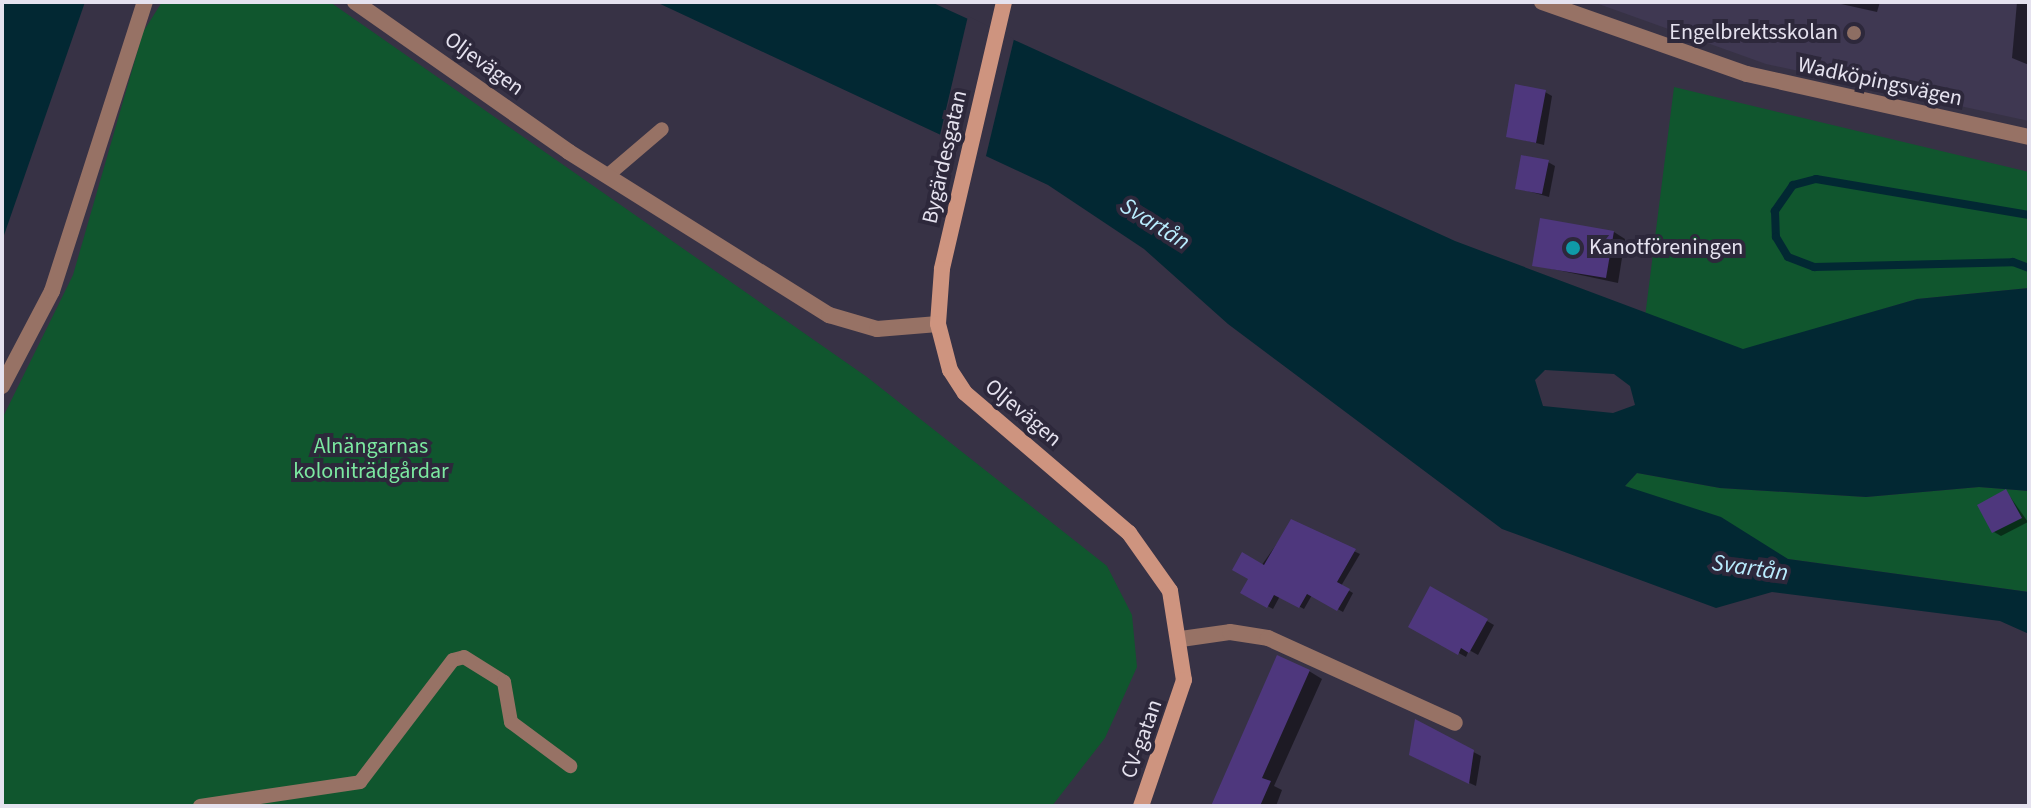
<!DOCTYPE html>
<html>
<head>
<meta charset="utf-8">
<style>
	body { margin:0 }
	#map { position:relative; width:2031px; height:808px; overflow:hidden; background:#373245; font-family:"Source Sans 3",sans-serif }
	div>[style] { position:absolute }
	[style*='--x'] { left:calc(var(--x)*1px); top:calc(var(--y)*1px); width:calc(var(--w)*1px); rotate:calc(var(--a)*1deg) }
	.built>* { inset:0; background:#3f3852 }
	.green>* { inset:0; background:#10562e }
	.water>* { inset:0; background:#022833 }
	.pier>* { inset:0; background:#373245 }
	.shadow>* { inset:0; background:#0007 }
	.stream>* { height:8px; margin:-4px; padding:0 4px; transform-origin:4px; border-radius:4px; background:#022833 }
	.building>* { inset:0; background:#4e377d }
	.lane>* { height:14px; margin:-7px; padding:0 7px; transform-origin:7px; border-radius:7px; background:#977265 }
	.street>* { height:16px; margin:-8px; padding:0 8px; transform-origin:8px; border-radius:8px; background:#977265 }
	.secondary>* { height:16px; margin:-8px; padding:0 8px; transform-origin:8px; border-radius:8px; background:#ce947f }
	.dots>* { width:22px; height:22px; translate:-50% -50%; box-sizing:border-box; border:4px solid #2d283b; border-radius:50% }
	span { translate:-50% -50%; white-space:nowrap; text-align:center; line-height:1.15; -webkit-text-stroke:8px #2d283b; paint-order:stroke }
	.poi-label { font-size:22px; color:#e5e2ef }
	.right { translate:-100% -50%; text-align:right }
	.left { translate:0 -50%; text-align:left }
	.street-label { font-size:22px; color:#e5e2ef }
	.park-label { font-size:22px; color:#7ce9a1 }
	.water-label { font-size:24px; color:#b9edfe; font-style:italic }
	.frame { position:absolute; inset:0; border:4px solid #e5e2ef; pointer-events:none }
</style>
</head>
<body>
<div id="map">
	<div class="built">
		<div style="clip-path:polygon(1593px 2px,2029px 2px,2029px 121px,1766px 64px)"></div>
	</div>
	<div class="green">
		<div style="clip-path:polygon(162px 2px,330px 2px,867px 377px,1107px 566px,1132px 615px,1137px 667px,1105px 738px,1052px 806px,2px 806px,2px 419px,73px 275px,143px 32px)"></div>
		<div style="clip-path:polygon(1674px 87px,2029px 172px,2029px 288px,1917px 299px,1741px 351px,1645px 317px)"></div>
		<div style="clip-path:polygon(1637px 473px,1720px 488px,1866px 497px,1979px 487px,2029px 491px,2029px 592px,1788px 559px,1625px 486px)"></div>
	</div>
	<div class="water">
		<div style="clip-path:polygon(2px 2px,85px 2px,2px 241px)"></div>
		<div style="clip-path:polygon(evenodd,656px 2px,931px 2px,1455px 241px,1743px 349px,1917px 299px,2029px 288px,2029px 491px,1979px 487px,1866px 497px,1720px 488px,1637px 473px,1625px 486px,1721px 517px,1788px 559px,2029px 592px,2029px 634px,2000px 621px,1772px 592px,1716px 608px,1502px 529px,1228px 324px,1144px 249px,1048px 185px,656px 2px,1545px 370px,1614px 374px,1630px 386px,1635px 405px,1613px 413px,1543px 406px,1535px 380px,1545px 370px)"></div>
	</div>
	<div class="pier">
		<div style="clip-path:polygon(968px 16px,1014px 39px,985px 160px,939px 139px)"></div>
	</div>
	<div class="shadow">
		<div style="clip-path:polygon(1832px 2px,1880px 2px,1877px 12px)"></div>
		<div style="clip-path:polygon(2017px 2px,2029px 2px,2029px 65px,2012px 58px)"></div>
		<div style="clip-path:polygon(1545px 92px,1552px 96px,1544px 145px,1508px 136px)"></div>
		<div style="clip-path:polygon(1548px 162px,1555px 166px,1549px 197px,1517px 188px)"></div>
		<div style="clip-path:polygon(1614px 232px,1625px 239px,1618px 283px,1534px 265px)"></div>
		<div style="clip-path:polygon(2006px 491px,2028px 522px,2001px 536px,1994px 532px)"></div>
		<div style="clip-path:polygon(1292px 522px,1360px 554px,1341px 586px,1353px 593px,1343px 612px,1312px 595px,1304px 609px,1280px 596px,1273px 609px,1243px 592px)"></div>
		<div style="clip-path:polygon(1431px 589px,1494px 625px,1478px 655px,1469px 650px,1466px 657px,1410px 626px)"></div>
		<div style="clip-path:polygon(1309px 671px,1322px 679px,1274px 786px,1282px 790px,1276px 806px,1214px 806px)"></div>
		<div style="clip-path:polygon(1416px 722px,1481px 756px,1476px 786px,1418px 759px)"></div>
	</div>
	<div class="stream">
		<div style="--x:2029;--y:215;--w:216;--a:-170.4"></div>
		<div style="--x:1816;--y:179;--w:24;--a:165"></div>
		<div style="--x:1793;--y:185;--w:32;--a:125"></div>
		<div style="--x:1775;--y:211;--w:26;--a:88"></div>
		<div style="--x:1776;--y:237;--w:23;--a:59"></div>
		<div style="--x:1788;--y:257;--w:28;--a:21"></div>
		<div style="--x:1814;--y:267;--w:199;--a:-1.4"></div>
		<div style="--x:2013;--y:262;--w:17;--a:21"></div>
	</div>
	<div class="building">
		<div style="clip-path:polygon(1515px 84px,1546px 90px,1536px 143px,1506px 137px)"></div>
		<div style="clip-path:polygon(1521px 155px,1549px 160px,1542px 194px,1515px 189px)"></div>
		<div style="clip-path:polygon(1540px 218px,1614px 231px,1606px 278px,1532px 266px)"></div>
		<div style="clip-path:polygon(2006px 489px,2022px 518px,1992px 533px,1977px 505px)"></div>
		<div style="clip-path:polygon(1291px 519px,1356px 549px,1337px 582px,1350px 589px,1337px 611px,1307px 594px,1299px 608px,1274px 595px,1267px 608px,1240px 593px,1248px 579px,1232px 570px,1242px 552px,1264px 565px)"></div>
		<div style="clip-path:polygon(1430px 586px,1488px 619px,1469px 653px,1461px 648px,1458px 655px,1408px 627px)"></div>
		<div style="clip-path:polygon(1277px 655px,1310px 670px,1262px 778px,1271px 781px,1260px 806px,1211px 806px)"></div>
		<div style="clip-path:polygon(1415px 719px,1474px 750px,1469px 784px,1409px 755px)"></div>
	</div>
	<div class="lane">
		<div style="--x:607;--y:176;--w:72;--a:-40.5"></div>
		<div style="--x:200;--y:806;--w:162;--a:-8.5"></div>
		<div style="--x:360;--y:782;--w:153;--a:-52.7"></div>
		<div style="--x:453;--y:660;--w:11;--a:-15"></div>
		<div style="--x:464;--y:657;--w:47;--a:32"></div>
		<div style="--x:504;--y:682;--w:41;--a:80.1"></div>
		<div style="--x:511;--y:722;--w:74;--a:36.7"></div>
	</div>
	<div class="street">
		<div style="--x:355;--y:2;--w:261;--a:35"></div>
		<div style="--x:569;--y:152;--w:307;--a:32.1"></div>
		<div style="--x:829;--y:315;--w:50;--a:16.3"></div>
		<div style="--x:877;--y:329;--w:61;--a:-4.7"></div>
		<div style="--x:1542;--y:2;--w:217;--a:19.4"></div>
		<div style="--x:1747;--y:74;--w:289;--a:12.6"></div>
		<div style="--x:2;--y:386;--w:107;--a:-62.2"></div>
		<div style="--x:52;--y:291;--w:304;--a:-72.2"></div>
		<div style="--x:1181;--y:639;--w:49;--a:-8.1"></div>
		<div style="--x:1230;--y:632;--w:38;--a:9"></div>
		<div style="--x:1268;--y:638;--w:205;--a:24.4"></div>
	</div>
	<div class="secondary">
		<div style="--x:1004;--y:2;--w:274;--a:103.1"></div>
		<div style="--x:942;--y:269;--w:55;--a:94.2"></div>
		<div style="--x:938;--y:324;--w:48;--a:75.4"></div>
		<div style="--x:950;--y:370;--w:27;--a:57"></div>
		<div style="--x:965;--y:393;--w:216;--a:40.5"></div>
		<div style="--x:1129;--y:533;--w:71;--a:54.7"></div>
		<div style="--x:1170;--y:591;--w:90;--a:81.1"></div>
		<div style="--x:1184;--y:680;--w:133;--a:108.8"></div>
	</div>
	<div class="dots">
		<div style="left:1854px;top:33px;background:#8d6e63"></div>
		<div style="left:1573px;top:248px;background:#0f9aa8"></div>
	</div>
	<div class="poi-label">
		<span class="right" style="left:1838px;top:33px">Engelbrektsskolan</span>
		<span class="left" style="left:1589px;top:248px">Kanotföreningen</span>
	</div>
	<div class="street-label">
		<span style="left:484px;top:64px;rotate:36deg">Oljevägen</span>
		<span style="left:1880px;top:82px;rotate:12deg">Wadköpingsvägen</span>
		<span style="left:945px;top:157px;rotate:-77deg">Bygärdesgatan</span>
		<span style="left:1023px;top:413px;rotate:40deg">Oljevägen</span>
		<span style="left:1142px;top:739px;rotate:-70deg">CV-gatan</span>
	</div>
	<div class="park-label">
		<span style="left:371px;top:459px">Alnängarnas<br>koloniträdgårdar</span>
	</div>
	<div class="water-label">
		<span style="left:1155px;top:224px;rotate:32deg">Svartån</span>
		<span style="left:1750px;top:568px;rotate:8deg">Svartån</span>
	</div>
	<div class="frame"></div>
</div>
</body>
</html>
